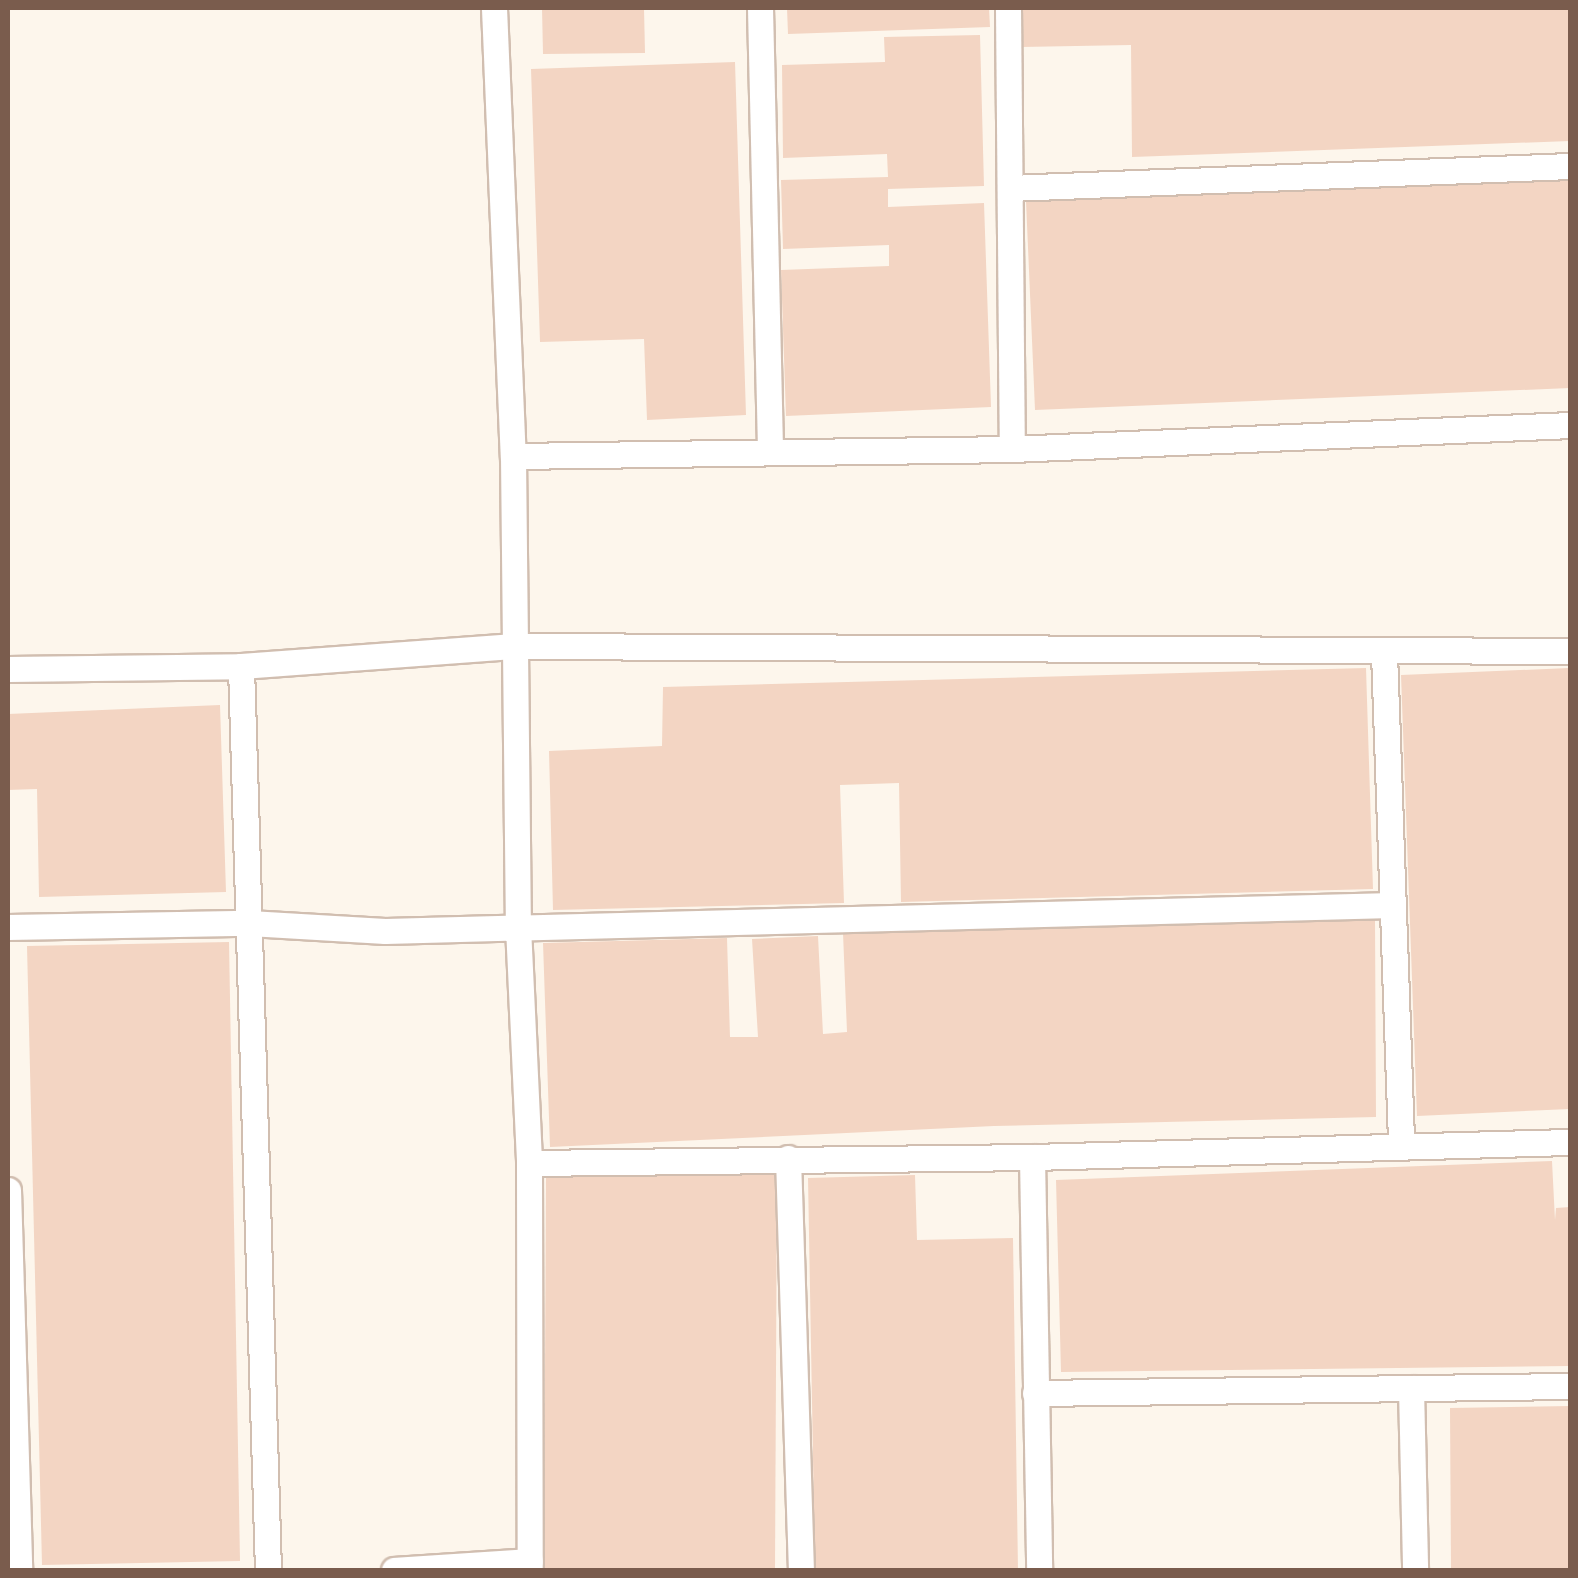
<!DOCTYPE html>
<html>
<head>
<meta charset="utf-8">
<style>
	body { margin:0 }
	#map { position:relative; width:1578px; height:1578px; overflow:hidden; background:#fdf6ec; font-family:Figtree,sans-serif }
	div>[style] { position:absolute }
	[style*='--x'] { left:calc(var(--x)*1px); top:calc(var(--y)*1px); width:calc(var(--w)*1px); rotate:calc(var(--a)*1deg) }
	.building>* { inset:0; background:#f3d5c3 }
	.roads { filter:drop-shadow(2px 0 #d1beb0) drop-shadow(-2px 0 #d1beb0) drop-shadow(0 2px #d1beb0) drop-shadow(0 -2px #d1beb0) }
	.minor>* { height:25px; margin:-12.5px; padding:0 12.5px; transform-origin:12.5px; border-radius:12.5px; background:#fff }
	span { translate:-50% -50%; white-space:nowrap; text-align:center; line-height:1.15; -webkit-text-stroke:9px #fffaf3; paint-order:stroke }
	.frame { position:absolute; inset:0; border:10px solid #7a5c4d; pointer-events:none }
</style>
</head>
<body>
<div id="map">
	<div class="building">
		<div style="clip-path:polygon(542px 8px,644px 8px,645px 53px,543px 54px)"></div>
		<div style="clip-path:polygon(787px 8px,989px 8px,990px 27px,788px 34px)"></div>
		<div style="clip-path:polygon(1021px 8px,1570px 8px,1570px 141px,1132px 157px,1131px 45px,1021px 47px)"></div>
		<div style="clip-path:polygon(980px 35px,984px 186px,888px 189px,888px 207px,984px 203px,991px 407px,786px 416px,781px 270px,889px 266px,889px 245px,783px 249px,781px 180px,888px 177px,887px 154px,783px 158px,782px 65px,885px 62px,884px 37px)"></div>
		<div style="clip-path:polygon(735px 62px,746px 415px,647px 420px,644px 339px,540px 342px,531px 69px)"></div>
		<div style="clip-path:polygon(1570px 180px,1570px 388px,1035px 410px,1026px 201px)"></div>
		<div style="clip-path:polygon(1366px 668px,1373px 889px,901px 902px,899px 783px,840px 785px,844px 903px,553px 910px,549px 751px,662px 746px,663px 687px)"></div>
		<div style="clip-path:polygon(1569px 668px,1570px 1109px,1417px 1116px,1401px 675px)"></div>
		<div style="clip-path:polygon(220px 705px,226px 892px,39px 897px,37px 789px,8px 790px,8px 714px)"></div>
		<div style="clip-path:polygon(1375px 918px,1376px 1117px,994px 1126px,550px 1147px,543px 943px,727px 938px,730px 1037px,758px 1037px,752px 939px,818px 936px,823px 1034px,847px 1032px,843px 933px)"></div>
		<div style="clip-path:polygon(229px 942px,240px 1561px,42px 1565px,27px 946px)"></div>
		<div style="clip-path:polygon(1552px 1161px,1555px 1220px,1556px 1208px,1570px 1207px,1570px 1366px,1061px 1372px,1056px 1180px)"></div>
		<div style="clip-path:polygon(546px 1175px,777px 1175px,775px 1570px,544px 1570px)"></div>
		<div style="clip-path:polygon(915px 1175px,917px 1240px,1013px 1238px,1018px 1570px,815px 1570px,808px 1178px)"></div>
		<div style="clip-path:polygon(1570px 1406px,1570px 1570px,1451px 1570px,1450px 1408px)"></div>
	</div>
	<div class="roads">
		<div class="minor">
			<div style="--x:494;--y:8;--w:448;--a:87.6"></div>
			<div style="--x:513;--y:456;--w:471;--a:89.4"></div>
			<div style="--x:518;--y:927;--w:236;--a:87.3"></div>
			<div style="--x:529;--y:1163;--w:407;--a:89.9"></div>
			<div style="--x:760;--y:8;--w:441;--a:88.7"></div>
			<div style="--x:1008;--y:8;--w:441;--a:89.5"></div>
			<div style="--x:1010;--y:188;--w:560;--a:-2.25"></div>
			<div style="--x:513;--y:456;--w:499;--a:-0.8"></div>
			<div style="--x:1012;--y:449;--w:559;--a:-2.46"></div>
			<div style="--x:1384;--y:653;--w:494;--a:88"></div>
			<div style="--x:241;--y:666;--w:904;--a:88.29"></div>
			<div style="--x:8;--y:669;--w:233;--a:-0.7"></div>
			<div style="--x:241;--y:666;--w:276;--a:-4.2"></div>
			<div style="--x:516;--y:646;--w:1054;--a:0.27"></div>
			<div style="--x:8;--y:927;--w:241;--a:-1"></div>
			<div style="--x:249;--y:923;--w:136;--a:3.4"></div>
			<div style="--x:385;--y:931;--w:1008;--a:-1.48"></div>
			<div style="--x:1032;--y:1157;--w:413;--a:89"></div>
			<div style="--x:788;--y:1158;--w:412;--a:88.2"></div>
			<div style="--x:529;--y:1163;--w:503;--a:-0.68"></div>
			<div style="--x:1032;--y:1157;--w:538;--a:-1.6"></div>
			<div style="--x:8;--y:1190;--w:380;--a:88.3"></div>
			<div style="--x:1411;--y:1388;--w:182;--a:88.7"></div>
			<div style="--x:1035;--y:1393;--w:535;--a:-0.75"></div>
			<div style="--x:394;--y:1570;--w:136;--a:-3.8"></div>
		</div>
	</div>
	<div class="frame"></div>
</div>
</body>
</html>
